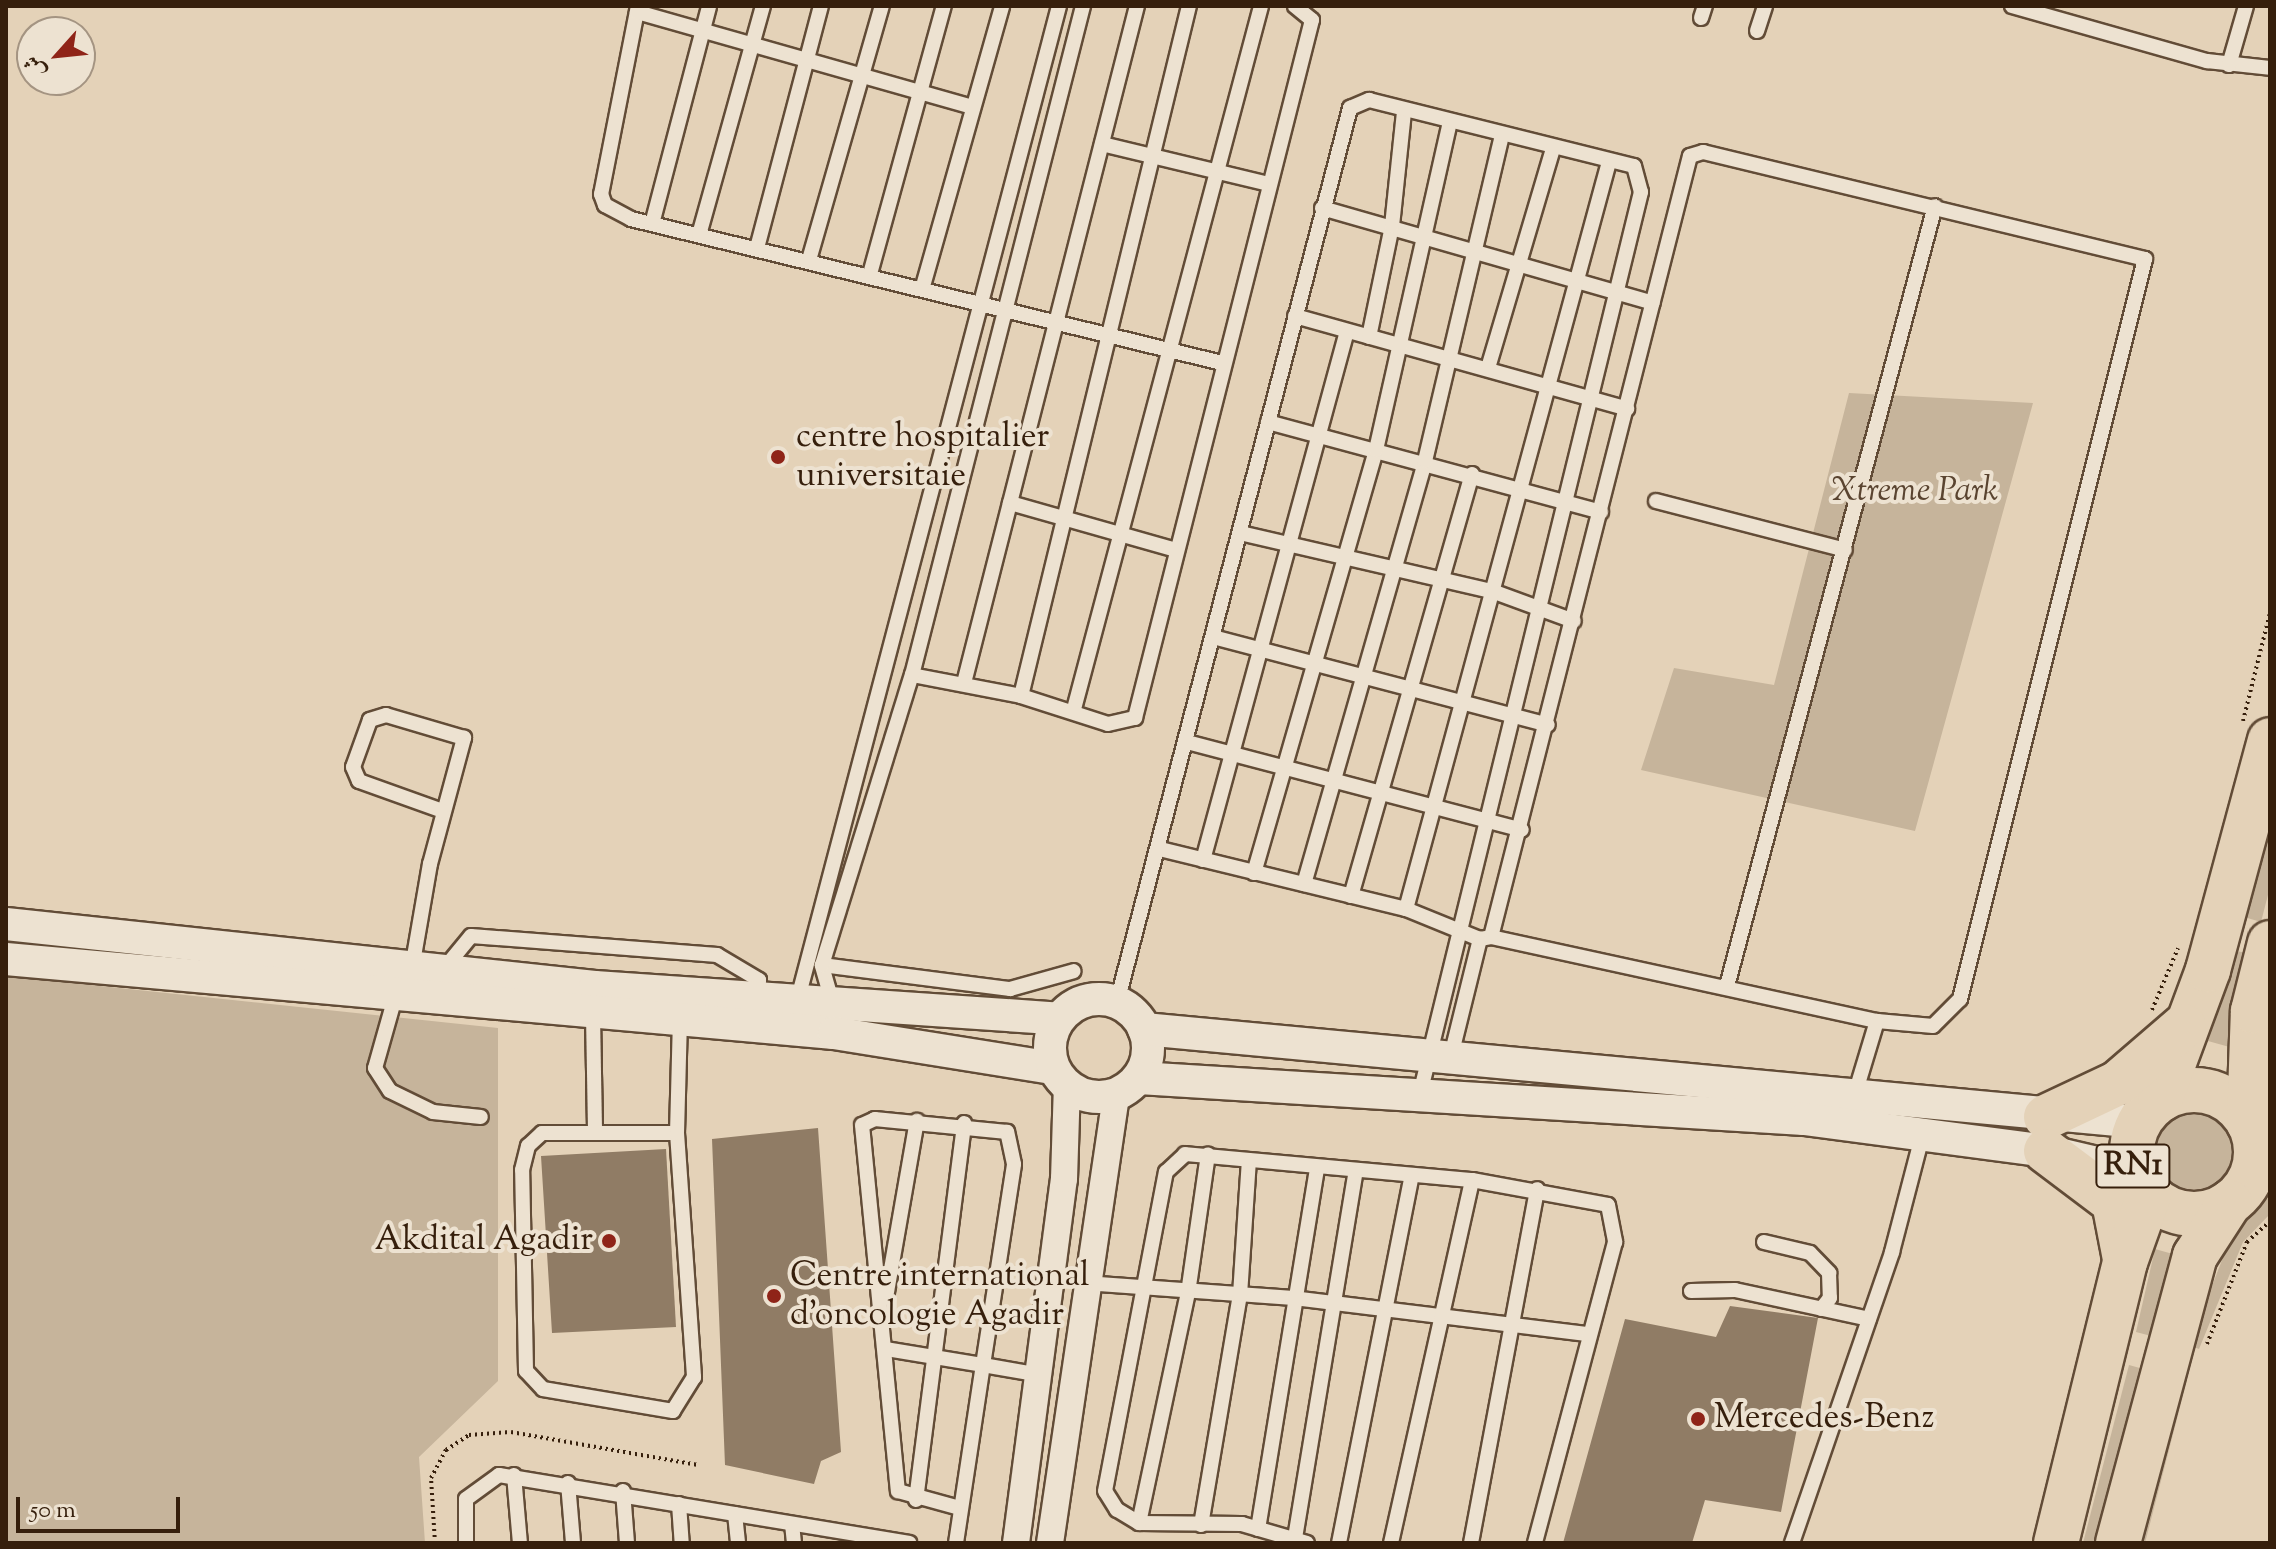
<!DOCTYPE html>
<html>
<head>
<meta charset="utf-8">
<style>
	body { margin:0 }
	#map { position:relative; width:2276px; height:1549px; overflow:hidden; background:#e4d2b8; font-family:"Sorts Mill Goudy",Amiri,serif }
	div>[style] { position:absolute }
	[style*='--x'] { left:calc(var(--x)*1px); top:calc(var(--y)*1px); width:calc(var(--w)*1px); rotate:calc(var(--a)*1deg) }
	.green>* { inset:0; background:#c6b49b }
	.round { border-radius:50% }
	.building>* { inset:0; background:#907c65 }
	.path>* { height:4px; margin-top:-2px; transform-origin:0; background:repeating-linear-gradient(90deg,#361f0c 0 2px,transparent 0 6px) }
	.roads { filter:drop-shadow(2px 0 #624c37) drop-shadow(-2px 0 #624c37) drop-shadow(0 2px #624c37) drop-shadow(0 -2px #624c37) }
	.service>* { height:14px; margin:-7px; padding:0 7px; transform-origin:7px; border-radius:7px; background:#ede2d1 }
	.minor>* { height:26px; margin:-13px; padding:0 13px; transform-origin:13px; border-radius:13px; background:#ede2d1 }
	.tertiary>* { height:32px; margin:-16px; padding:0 16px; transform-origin:16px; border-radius:16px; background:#ede2d1 }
	.tertiary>.ring { margin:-16px; padding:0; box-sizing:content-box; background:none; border:32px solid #ede2d1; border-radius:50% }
	.trunk>* { height:44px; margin:-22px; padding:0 22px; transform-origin:22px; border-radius:22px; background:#e4d2b8 }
	.trunk>.ring { margin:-22px; padding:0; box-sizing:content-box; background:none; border:44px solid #e4d2b8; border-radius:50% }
	.dots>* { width:22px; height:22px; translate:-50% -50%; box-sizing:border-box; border:4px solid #ede2d1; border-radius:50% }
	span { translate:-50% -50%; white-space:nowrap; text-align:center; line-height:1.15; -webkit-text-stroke:8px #ede2d1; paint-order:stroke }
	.shield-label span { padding:2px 6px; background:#ede2d1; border:2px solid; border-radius:6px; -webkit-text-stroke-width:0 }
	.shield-label { font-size:32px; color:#361f0c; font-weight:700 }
	.poi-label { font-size:34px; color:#361f0c }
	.left { translate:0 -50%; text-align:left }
	.right { translate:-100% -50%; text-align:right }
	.park-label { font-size:34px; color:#5a4430; font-style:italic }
	.frame { position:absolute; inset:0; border:8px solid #361f0c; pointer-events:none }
	.north { position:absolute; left:16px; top:16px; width:80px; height:80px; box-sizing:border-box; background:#ede2d1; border:2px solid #a49482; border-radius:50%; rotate:243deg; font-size:22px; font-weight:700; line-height:32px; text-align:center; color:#361f0c }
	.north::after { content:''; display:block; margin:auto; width:28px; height:36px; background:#8f2418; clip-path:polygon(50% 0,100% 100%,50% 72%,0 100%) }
	.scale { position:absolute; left:16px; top:1497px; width:164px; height:36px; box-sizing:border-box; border:4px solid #361f0c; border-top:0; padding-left:10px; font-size:24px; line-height:28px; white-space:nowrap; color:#361f0c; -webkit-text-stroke:6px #ede2d1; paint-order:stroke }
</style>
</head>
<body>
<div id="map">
	<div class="green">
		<div style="clip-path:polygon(1849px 393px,2033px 403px,1915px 831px,1641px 770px,1674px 668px,1774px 685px)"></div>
		<div style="clip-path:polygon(2270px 817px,2270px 887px,2261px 922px,2244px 917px)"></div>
		<div style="clip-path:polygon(2236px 951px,2253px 954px,2233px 1048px,2208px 1041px)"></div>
		<div style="clip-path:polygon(6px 976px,498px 1028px,498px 1381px,419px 1457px,425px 1543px,6px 1543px)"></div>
		<div class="round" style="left:2152px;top:1111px;width:84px;height:84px"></div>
		<div style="clip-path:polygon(2270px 1196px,2270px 1214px,2243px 1242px,2199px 1349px,2189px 1345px,2231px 1237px)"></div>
		<div style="clip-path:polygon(2155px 1249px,2180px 1256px,2155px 1337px,2136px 1332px)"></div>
		<div style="clip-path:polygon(2129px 1365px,2147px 1370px,2102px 1543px,2083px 1543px)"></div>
		<div style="clip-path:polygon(2180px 1378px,2187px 1380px,2145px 1543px,2137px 1543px)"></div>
	</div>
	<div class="building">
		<div style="clip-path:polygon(818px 1128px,841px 1452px,821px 1461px,814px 1484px,725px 1465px,712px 1139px)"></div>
		<div style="clip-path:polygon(666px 1149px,676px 1327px,552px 1333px,541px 1156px)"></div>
		<div style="clip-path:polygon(1730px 1306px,1818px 1318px,1781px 1512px,1705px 1500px,1692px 1543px,1563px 1543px,1625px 1319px,1716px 1337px)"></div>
	</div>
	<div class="path">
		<div style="--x:2243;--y:721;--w:111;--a:-76"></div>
		<div style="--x:2152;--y:1010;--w:67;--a:-67.2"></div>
		<div style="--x:2207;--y:1344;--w:110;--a:-68.6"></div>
		<div style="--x:2247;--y:1242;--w:31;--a:-42"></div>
		<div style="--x:435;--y:1543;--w:65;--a:-93.5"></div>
		<div style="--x:431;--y:1478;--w:32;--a:-62"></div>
		<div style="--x:446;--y:1450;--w:27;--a:-33"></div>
		<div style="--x:469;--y:1435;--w:42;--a:-4.1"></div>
		<div style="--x:511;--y:1432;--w:190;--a:10"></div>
	</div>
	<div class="roads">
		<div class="service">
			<div style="--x:638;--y:6;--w:192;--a:101.1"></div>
			<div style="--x:601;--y:194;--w:12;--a:70"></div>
			<div style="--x:605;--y:205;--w:30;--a:28"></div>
			<div style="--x:631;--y:219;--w:608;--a:13.69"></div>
			<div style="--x:2012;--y:6;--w:203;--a:15.8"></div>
			<div style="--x:2207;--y:61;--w:63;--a:6.3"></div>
			<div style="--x:637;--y:12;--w:349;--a:15.8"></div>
			<div style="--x:1701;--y:18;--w:13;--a:-72"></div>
			<div style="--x:1757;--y:31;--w:26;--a:-72"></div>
			<div style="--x:2229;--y:65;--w:61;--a:-73.9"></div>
			<div style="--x:1102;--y:144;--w:172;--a:13.5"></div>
			<div style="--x:1322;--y:208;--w:344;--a:16"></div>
			<div style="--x:652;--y:224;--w:225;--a:-75.3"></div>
			<div style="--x:699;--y:235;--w:238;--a:-74.4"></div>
			<div style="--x:757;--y:248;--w:250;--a:-75.2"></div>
			<div style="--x:809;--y:260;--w:264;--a:-74"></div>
			<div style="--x:870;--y:274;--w:278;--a:-74.6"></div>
			<div style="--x:923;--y:286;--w:291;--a:-74.2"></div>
			<div style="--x:1295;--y:316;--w:345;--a:15.6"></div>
			<div style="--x:1369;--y:337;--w:113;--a:-78.3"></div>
			<div style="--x:1392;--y:226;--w:115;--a:-84"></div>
			<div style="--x:1488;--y:368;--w:228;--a:-73.5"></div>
			<div style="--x:1268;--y:422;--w:345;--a:15.1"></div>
			<div style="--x:1656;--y:501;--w:195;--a:14.5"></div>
			<div style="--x:1010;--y:503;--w:173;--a:15.8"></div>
			<div style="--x:1240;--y:533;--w:259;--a:13"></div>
			<div style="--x:1492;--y:591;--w:87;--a:20.1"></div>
			<div style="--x:1213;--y:637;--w:346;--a:14.7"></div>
			<div style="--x:912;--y:675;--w:111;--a:10.9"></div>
			<div style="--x:1021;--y:696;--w:91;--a:17.8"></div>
			<div style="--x:1108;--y:724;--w:28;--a:-13"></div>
			<div style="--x:1135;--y:718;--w:720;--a:-75.77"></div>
			<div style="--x:1312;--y:20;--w:22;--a:-141"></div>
			<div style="--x:964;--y:683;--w:699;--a:-75.67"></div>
			<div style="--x:1021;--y:696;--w:710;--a:-76.32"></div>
			<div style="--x:1074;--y:709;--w:727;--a:-75.1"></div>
			<div style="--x:1187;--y:742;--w:346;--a:14.7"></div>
			<div style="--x:1160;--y:849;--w:253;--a:13.7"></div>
			<div style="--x:1406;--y:909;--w:80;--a:22.1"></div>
			<div style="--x:1203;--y:860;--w:548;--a:-74.77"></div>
			<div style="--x:1254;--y:873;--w:440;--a:-73.9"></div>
			<div style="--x:1376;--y:450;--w:337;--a:-77.3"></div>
			<div style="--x:1304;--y:884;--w:440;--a:-74"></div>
			<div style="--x:1425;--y:461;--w:336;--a:-76.7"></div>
			<div style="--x:1351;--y:896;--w:439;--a:-74"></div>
			<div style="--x:1406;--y:909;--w:774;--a:-74.8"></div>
			<div style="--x:1491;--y:937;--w:806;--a:-75.71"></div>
			<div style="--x:1690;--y:156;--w:14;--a:-17"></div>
			<div style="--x:1703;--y:152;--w:455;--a:13.6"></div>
			<div style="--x:2145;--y:259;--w:763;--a:104.04"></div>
			<div style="--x:1960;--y:999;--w:38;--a:135"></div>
			<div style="--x:1933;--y:1026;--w:56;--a:-174.9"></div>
			<div style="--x:822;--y:965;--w:190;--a:7.3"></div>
			<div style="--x:1010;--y:989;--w:66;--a:-15.7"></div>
			<div style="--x:412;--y:968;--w:106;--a:-80.2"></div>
			<div style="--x:430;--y:864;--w:131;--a:-74.9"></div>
			<div style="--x:464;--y:738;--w:81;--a:-163.6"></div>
			<div style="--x:386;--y:715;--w:17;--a:163"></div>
			<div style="--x:370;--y:720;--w:50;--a:109.9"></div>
			<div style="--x:353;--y:767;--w:15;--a:67"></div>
			<div style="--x:359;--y:781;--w:89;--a:19.7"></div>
			<div style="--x:443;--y:970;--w:44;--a:-50.5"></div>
			<div style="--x:471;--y:936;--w:247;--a:4.4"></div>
			<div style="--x:717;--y:955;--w:49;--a:30.8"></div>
			<div style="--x:759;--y:980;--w:20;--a:93"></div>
			<div style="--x:1727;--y:986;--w:807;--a:-75.07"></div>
			<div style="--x:396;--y:994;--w:77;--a:105.8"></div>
			<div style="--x:375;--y:1068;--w:27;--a:57"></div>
			<div style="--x:390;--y:1091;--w:48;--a:26"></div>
			<div style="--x:433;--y:1112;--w:48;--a:5.9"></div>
			<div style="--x:832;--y:1001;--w:37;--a:-106"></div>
			<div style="--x:822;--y:965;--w:304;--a:-72.8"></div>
			<div style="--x:912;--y:675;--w:691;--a:-75.66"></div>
			<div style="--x:797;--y:1002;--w:1030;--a:-75.26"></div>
			<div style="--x:1117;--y:1002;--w:924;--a:-75.39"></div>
			<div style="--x:1350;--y:108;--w:21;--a:-23"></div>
			<div style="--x:1369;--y:100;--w:273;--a:14"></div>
			<div style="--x:1634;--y:166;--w:27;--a:75"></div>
			<div style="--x:1641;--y:192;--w:925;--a:103.77"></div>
			<div style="--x:593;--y:1015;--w:117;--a:89"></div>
			<div style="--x:1450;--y:1060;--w:125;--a:-76.1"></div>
			<div style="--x:1480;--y:939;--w:11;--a:-10"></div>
			<div style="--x:1491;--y:937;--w:395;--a:12.3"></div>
			<div style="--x:1877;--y:1021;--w:76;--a:106.8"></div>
			<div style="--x:542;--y:1133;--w:135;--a:0"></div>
			<div style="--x:677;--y:1133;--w:245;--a:86"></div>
			<div style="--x:694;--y:1377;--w:40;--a:122"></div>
			<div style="--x:673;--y:1411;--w:132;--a:-170.4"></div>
			<div style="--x:543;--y:1389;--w:25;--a:-133"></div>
			<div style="--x:526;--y:1371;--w:201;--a:-91.1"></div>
			<div style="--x:522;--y:1170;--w:25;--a:-76"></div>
			<div style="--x:528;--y:1146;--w:19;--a:-43"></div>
			<div style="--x:677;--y:1133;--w:114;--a:-88.5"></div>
			<div style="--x:1764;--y:1242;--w:47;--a:13.4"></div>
			<div style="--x:1810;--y:1253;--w:28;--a:46"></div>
			<div style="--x:1829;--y:1273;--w:25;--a:88"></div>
			<div style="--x:1830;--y:1298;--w:14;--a:129"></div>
			<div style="--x:1085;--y:1283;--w:209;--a:4.1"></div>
			<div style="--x:1293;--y:1298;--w:297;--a:7"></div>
			<div style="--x:1691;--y:1291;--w:44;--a:-1.3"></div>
			<div style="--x:1735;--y:1290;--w:137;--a:12.2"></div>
			<div style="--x:886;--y:1298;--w:180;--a:-80.1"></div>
			<div style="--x:886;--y:1349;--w:98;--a:9.4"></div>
			<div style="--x:983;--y:1365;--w:203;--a:-81.2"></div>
			<div style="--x:1014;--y:1164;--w:33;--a:-102"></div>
			<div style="--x:1007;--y:1132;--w:133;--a:-174.4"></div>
			<div style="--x:875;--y:1119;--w:14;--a:155"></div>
			<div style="--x:862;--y:1125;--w:368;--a:84.4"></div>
			<div style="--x:898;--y:1491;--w:64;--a:15.3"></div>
			<div style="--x:514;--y:1475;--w:68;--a:85"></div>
			<div style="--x:568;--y:1483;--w:60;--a:85.2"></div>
			<div style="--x:623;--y:1491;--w:52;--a:85.6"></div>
			<div style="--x:916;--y:1500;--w:380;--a:-82.7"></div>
			<div style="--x:679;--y:1504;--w:39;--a:86"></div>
			<div style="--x:735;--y:1514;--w:29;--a:84"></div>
			<div style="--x:1139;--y:1523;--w:235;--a:-78"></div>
			<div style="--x:1188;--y:1293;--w:140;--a:-81.8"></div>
			<div style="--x:792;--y:1524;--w:19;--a:84"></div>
			<div style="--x:1201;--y:1525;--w:233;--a:-80.4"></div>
			<div style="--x:1240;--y:1295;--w:135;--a:-86.2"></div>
			<div style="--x:1258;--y:1529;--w:364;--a:-80.7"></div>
			<div style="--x:1295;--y:1538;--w:368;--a:-80.6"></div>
			<div style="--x:466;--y:1543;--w:44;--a:-90"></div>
			<div style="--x:466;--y:1499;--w:41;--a:-36"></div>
			<div style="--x:499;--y:1475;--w:416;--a:9.4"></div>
			<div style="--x:956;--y:1543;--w:180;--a:-81.4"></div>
			<div style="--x:983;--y:1365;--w:59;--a:9.8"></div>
			<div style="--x:1307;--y:1543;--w:68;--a:-163.7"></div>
			<div style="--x:1242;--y:1524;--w:103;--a:-179.4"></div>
			<div style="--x:1139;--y:1523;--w:26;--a:-149"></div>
			<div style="--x:1117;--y:1510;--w:22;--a:-122"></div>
			<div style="--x:1105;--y:1491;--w:325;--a:-79.2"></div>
			<div style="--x:1166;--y:1172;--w:26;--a:-43"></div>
			<div style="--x:1185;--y:1154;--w:288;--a:5.2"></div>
			<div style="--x:1472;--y:1180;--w:138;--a:10.4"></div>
			<div style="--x:1608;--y:1205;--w:38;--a:79"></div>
			<div style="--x:1615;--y:1242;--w:311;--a:104.9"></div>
			<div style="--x:1339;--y:1543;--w:375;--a:-78.8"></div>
			<div style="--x:1391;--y:1543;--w:372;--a:-77.4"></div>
			<div style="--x:1471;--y:1543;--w:360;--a:-79.4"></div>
			<div style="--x:1792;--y:1543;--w:308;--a:-71"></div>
			<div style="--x:1892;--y:1252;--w:119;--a:-75.4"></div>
		</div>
		<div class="minor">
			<div style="--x:2249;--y:1181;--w:22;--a:-18"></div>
			<div style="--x:1016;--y:1543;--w:367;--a:-82.5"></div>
			<div style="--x:1064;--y:1179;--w:93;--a:-88.2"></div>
			<div style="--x:1050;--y:1543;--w:453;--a:-81.6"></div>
		</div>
		<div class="tertiary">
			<div style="--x:6;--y:924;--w:592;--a:6.11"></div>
			<div style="--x:595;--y:987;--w:465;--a:3.9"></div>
			<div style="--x:6;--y:959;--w:831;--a:5.11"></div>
			<div style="--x:834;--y:1033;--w:222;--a:9.1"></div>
			<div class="ring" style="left:1050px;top:999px;width:66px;height:66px"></div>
			<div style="--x:1144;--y:1029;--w:999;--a:5.34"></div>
			<div style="--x:1139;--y:1078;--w:666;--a:3.53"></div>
			<div style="--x:1804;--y:1119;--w:244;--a:7.5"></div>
			<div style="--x:2046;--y:1151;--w:91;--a:13.3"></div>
		</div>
		<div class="trunk">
			<div class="ring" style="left:2132px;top:1090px;width:80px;height:80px"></div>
			<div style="--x:2160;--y:1100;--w:139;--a:-69.7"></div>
			<div style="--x:2208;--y:970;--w:238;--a:-74.9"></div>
			<div style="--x:2046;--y:1117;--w:80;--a:-25.3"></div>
			<div style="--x:2118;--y:1083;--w:87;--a:-40.8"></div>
			<div style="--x:2249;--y:1123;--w:112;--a:-88"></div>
			<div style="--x:2253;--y:1011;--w:70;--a:-76"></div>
			<div style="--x:2046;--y:1151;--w:85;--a:36.9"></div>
			<div style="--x:2114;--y:1202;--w:58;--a:79.1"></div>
			<div style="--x:2056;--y:1543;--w:289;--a:-76.2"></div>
			<div style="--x:2125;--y:1262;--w:71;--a:-70.3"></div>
			<div style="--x:2118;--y:1543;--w:297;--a:-75"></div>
			<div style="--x:2195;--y:1256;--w:64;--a:-57.1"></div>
		</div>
	</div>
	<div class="dots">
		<div style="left:778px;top:457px;background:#8f2418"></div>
		<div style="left:609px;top:1241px;background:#8f2418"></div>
		<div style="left:774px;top:1296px;background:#8f2418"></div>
		<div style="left:1698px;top:1419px;background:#8f2418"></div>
	</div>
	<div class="shield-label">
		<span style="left:2133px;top:1166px">RN1</span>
	</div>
	<div class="poi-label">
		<span class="left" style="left:796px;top:457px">centre hospitalier<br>universitaie</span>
		<span class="right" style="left:593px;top:1241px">Akdital Agadir</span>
		<span class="left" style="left:790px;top:1296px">Centre international<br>d'oncologie Agadir</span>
		<span class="left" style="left:1714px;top:1419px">Mercedes-Benz</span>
	</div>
	<div class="park-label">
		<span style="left:1915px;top:492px">Xtreme Park</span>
	</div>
	<div class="frame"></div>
	<div class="north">ش</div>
	<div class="scale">50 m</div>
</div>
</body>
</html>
